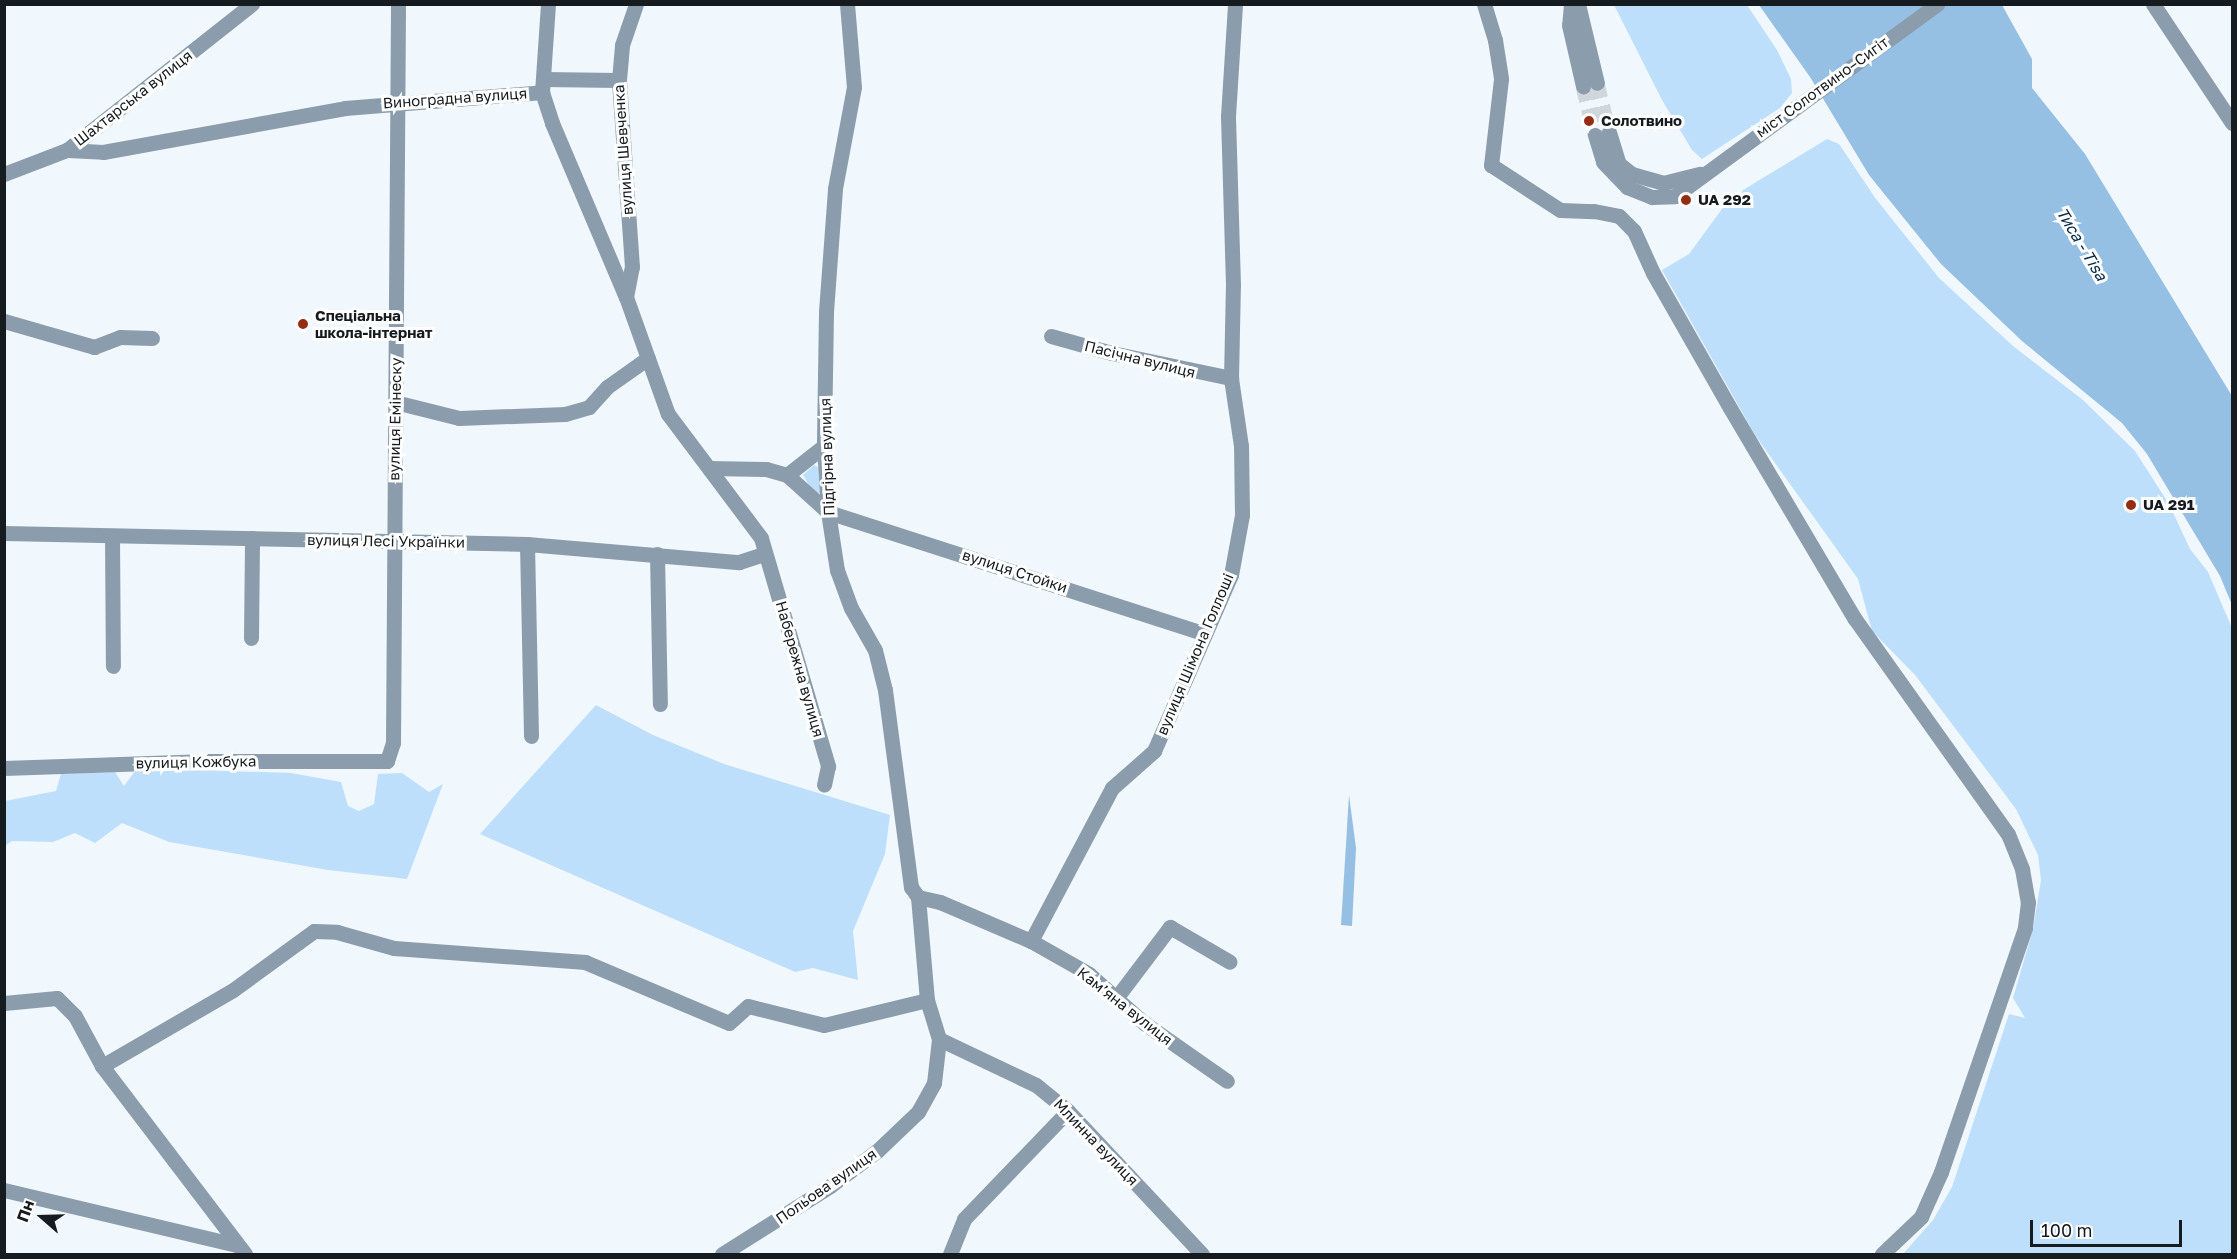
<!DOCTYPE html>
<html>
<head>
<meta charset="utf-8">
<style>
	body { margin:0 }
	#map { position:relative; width:2237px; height:1259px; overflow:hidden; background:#f1f8fd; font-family:"Golos Text",sans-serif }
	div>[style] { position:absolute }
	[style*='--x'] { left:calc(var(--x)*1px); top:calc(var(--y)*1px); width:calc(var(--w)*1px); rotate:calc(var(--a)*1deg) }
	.green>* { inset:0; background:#bedffb }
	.water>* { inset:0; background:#95c0e4 }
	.minor-tunnel>* { height:15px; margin-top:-7.5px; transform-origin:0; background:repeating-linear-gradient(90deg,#d0d7dc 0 15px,transparent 0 23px) }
	.minor>* { height:15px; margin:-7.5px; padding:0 7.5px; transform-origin:7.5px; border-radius:7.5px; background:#8b9dac }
	.dots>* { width:16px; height:16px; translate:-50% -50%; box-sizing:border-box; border:3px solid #fff; border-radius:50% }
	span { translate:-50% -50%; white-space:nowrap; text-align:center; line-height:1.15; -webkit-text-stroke:6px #fff; paint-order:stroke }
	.street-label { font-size:15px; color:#151b1f }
	.poi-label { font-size:15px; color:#151b1f; font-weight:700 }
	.left { translate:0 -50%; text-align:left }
	.water-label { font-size:16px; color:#0a2c45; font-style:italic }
	.frame { position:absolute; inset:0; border:6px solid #151b1f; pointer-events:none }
	.north { position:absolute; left:12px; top:1187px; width:60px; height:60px; -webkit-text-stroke:4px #fff; paint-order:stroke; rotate:290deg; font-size:16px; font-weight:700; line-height:24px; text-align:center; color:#151b1f }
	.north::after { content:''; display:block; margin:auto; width:21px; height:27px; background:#151b1f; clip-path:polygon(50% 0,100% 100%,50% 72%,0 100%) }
	.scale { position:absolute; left:2030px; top:1220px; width:152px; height:27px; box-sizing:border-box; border:3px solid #151b1f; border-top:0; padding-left:8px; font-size:18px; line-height:21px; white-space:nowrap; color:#151b1f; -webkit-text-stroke:4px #fff; paint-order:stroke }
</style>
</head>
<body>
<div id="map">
	<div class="green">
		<div style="clip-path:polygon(1614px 5px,1747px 5px,1777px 50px,1791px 79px,1792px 93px,1780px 108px,1702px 159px,1692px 150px,1662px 100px)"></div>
		<div style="clip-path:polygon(1827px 139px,1839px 144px,1876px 199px,1939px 278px,2013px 346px,2083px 400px,2135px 451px,2169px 504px,2190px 549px,2208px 572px,2232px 628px,2232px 1254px,1903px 1254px,1933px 1220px,1952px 1187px,2009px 1014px,2025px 1018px,2013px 998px,2033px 929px,2041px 880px,2038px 855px,2016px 809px,1915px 675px,1872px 631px,1858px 579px,1755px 435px,1662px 270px,1689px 254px,1730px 198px)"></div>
		<div style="clip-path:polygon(814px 465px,818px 467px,820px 493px,815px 495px,803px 475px)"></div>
		<div style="clip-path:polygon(596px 705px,653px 735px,724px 764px,890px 815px,885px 854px,853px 931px,858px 980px,813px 968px,795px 972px,480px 834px)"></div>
		<div style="clip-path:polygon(164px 769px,291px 773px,341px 782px,348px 806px,359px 811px,374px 804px,378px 774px,402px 773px,429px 792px,443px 784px,407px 879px,328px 870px,169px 842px,122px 823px,95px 843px,75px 833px,53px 842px,12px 841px,5px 846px,5px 801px,56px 791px,61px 774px,115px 772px,124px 786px,135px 771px)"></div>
	</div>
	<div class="water">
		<div style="clip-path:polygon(1759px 5px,2002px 5px,2032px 59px,2032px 88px,2085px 154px,2232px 396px,2232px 605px,2220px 576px,2147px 454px,2122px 423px,2022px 341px,1941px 264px,1869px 175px,1810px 77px)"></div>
		<div style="clip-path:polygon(1349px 795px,1356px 848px,1352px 926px,1341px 925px)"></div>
	</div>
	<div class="minor-tunnel">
		<div style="--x:1597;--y:83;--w:50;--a:76.2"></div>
		<div style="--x:1583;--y:86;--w:50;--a:76.2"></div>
	</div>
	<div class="minor">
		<div style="--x:847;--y:4;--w:83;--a:85.2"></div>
		<div style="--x:854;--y:87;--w:104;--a:100.6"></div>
		<div style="--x:835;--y:189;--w:123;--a:94.2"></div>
		<div style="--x:826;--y:312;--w:134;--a:90.9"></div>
		<div style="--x:824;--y:446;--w:66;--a:86.5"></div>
		<div style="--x:828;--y:512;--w:59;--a:81.2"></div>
		<div style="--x:837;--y:570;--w:40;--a:69.8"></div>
		<div style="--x:851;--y:608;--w:48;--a:60.3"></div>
		<div style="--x:875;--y:650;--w:41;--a:76"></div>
		<div style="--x:885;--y:690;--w:199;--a:82.5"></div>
		<div style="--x:911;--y:887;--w:12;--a:55"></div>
		<div style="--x:1484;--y:4;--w:38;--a:73"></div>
		<div style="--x:1495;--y:40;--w:39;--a:81"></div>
		<div style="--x:1501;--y:79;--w:87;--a:96.6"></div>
		<div style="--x:1491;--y:165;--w:82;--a:33.1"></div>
		<div style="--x:1560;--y:210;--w:34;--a:2"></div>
		<div style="--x:1594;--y:211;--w:25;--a:11"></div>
		<div style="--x:1619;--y:216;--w:21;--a:45"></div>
		<div style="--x:1634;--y:231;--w:46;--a:65.7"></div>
		<div style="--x:1653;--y:273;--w:155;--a:60.3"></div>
		<div style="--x:1730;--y:408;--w:245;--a:59.4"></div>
		<div style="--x:1855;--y:619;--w:264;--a:54.6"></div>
		<div style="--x:2008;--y:834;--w:38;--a:68"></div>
		<div style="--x:2022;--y:869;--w:34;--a:80"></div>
		<div style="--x:2028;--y:902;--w:26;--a:97"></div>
		<div style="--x:2025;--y:928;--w:258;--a:109"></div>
		<div style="--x:1941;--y:1172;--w:49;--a:114"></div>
		<div style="--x:1921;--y:1217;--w:54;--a:136.5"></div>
		<div style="--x:1571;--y:4;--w:21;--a:95"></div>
		<div style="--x:1569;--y:25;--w:63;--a:77.1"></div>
		<div style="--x:1578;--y:4;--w:81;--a:76.5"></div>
		<div style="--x:2153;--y:4;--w:143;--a:56.4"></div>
		<div style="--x:543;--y:79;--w:76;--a:0.8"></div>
		<div style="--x:542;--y:92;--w:88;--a:-86.1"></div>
		<div style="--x:1609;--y:132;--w:34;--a:73"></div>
		<div style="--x:1619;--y:164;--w:16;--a:38"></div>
		<div style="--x:1632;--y:174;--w:32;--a:16"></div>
		<div style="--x:1663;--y:183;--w:38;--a:-14"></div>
		<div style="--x:1595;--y:135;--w:28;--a:73"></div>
		<div style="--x:1603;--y:162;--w:35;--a:46"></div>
		<div style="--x:1627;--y:187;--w:27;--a:22"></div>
		<div style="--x:1652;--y:197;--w:23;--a:-2"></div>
		<div style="--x:1675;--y:196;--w:325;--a:-36.2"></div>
		<div style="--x:67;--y:150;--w:36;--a:3"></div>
		<div style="--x:103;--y:152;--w:246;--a:-10.3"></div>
		<div style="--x:345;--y:108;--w:198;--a:-4.6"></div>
		<div style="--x:542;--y:92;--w:33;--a:72"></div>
		<div style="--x:552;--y:123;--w:189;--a:67"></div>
		<div style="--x:626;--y:297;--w:124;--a:70.3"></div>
		<div style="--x:668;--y:414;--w:155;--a:53.1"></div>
		<div style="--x:761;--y:538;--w:238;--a:73.6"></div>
		<div style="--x:828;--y:766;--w:19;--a:102"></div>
		<div style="--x:4;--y:174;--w:67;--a:-20.9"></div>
		<div style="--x:67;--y:150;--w:236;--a:-38.3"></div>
		<div style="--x:626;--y:297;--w:31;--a:-79"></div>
		<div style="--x:632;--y:267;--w:187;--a:-94"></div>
		<div style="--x:619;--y:80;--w:35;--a:-85"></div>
		<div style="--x:622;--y:45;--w:43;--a:-71.1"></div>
		<div style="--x:4;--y:321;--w:94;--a:16.1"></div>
		<div style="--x:94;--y:347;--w:28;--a:-21"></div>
		<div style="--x:120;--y:337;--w:32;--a:2"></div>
		<div style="--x:1051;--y:336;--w:63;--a:15.6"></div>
		<div style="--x:1112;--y:353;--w:122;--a:11.9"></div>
		<div style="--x:395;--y:402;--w:66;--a:14"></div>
		<div style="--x:459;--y:418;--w:106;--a:-2.2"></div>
		<div style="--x:565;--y:414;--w:25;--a:-16"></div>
		<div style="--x:589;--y:407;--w:27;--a:-48"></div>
		<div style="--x:607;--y:387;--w:50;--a:-35.3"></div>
		<div style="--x:709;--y:468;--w:57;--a:1"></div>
		<div style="--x:766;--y:469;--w:22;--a:16"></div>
		<div style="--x:787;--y:475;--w:55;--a:42.1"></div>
		<div style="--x:828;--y:512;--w:394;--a:17.9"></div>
		<div style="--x:787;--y:475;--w:47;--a:-38.1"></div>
		<div style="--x:4;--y:533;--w:523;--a:1.2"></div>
		<div style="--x:527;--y:544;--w:213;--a:4.9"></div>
		<div style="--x:739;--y:562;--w:26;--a:-18"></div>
		<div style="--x:112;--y:536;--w:130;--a:89.6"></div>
		<div style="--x:527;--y:544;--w:192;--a:88.8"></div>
		<div style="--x:657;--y:554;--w:150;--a:88.9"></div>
		<div style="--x:251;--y:638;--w:100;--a:-89.4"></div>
		<div style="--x:4;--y:768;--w:196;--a:-2"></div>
		<div style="--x:200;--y:761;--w:187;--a:0"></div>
		<div style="--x:387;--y:761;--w:19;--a:-72"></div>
		<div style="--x:393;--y:743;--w:739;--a:-89.61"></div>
		<div style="--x:918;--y:897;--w:23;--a:13"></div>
		<div style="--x:940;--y:902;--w:99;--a:23.2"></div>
		<div style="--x:1031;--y:941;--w:67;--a:29.6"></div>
		<div style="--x:1089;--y:974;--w:74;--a:41.7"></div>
		<div style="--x:1144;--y:1023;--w:101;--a:34.9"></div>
		<div style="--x:1031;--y:941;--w:173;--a:-62.1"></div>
		<div style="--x:1112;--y:788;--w:56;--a:-41.4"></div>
		<div style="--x:1154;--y:751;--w:192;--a:-66.4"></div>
		<div style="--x:1231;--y:575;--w:61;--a:-79.6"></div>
		<div style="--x:1242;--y:515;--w:69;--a:-90.8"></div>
		<div style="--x:1241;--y:446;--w:69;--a:-98.4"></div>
		<div style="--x:1231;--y:378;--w:93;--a:-88.8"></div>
		<div style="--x:1233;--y:285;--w:169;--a:-91.7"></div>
		<div style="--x:1228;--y:116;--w:112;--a:-86.4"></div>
		<div style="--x:1117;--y:997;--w:88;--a:-52.9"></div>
		<div style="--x:1170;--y:927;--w:69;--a:30.3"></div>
		<div style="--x:4;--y:1003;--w:53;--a:-5.4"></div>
		<div style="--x:57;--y:998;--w:25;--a:45"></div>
		<div style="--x:75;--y:1016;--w:57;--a:61.6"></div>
		<div style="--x:102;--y:1066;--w:236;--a:52.7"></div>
		<div style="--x:939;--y:1039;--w:107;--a:25.4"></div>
		<div style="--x:1036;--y:1085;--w:41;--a:39.1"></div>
		<div style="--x:1068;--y:1111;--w:196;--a:46.9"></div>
		<div style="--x:102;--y:1066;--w:151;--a:-30.1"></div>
		<div style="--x:233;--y:990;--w:100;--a:-36.1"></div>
		<div style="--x:314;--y:931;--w:23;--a:2"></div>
		<div style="--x:337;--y:932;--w:59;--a:15.7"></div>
		<div style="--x:394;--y:948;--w:192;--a:4.2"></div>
		<div style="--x:585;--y:962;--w:156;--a:23"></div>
		<div style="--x:729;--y:1023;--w:25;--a:-42"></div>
		<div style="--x:748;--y:1006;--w:78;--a:14"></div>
		<div style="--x:824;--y:1025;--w:106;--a:-13.6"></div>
		<div style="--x:4;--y:1190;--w:239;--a:13.3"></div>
		<div style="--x:722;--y:1254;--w:128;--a:-32.2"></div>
		<div style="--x:830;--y:1186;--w:59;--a:-36.7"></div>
		<div style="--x:877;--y:1151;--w:57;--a:-43.6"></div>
		<div style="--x:918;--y:1112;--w:33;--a:-61"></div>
		<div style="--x:934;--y:1083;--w:44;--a:-83.5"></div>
		<div style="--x:939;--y:1039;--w:41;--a:-107.1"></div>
		<div style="--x:927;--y:1000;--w:103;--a:-95"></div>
		<div style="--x:950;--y:1254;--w:38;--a:-68"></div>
		<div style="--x:964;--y:1219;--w:150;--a:-46.1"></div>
	</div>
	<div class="dots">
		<div style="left:1589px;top:121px;background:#952d15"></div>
		<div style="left:1686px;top:200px;background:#952d15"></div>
		<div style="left:303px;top:324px;background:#952d15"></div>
		<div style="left:2131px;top:505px;background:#952d15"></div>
	</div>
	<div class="street-label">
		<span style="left:1822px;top:87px;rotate:-36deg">міст Солотвино–Сигіт</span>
		<span style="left:133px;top:98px;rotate:-38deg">Шахтарська вулиця</span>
		<span style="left:455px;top:98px;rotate:-4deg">Виноградна вулиця</span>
		<span style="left:623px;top:150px;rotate:-94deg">вулиця Шевченка</span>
		<span style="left:1140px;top:359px;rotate:14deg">Пасічна вулиця</span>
		<span style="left:395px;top:419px;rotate:-89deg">вулиця Емінеску</span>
		<span style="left:827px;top:457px;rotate:-92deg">Підгірна вулиця</span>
		<span style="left:386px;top:541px;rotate:1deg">вулиця Лесі Українки</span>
		<span style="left:1015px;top:571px;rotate:18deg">вулиця Стойки</span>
		<span style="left:1195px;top:654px;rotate:-67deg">вулиця Шімона Голлоші</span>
		<span style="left:800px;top:669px;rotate:74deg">Набережна вулиця</span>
		<span style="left:196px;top:762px;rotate:-1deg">вулиця Кожбука</span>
		<span style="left:1125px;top:1006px;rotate:38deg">Камʼяна вулиця</span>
		<span style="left:1096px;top:1142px;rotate:46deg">Млинна вулиця</span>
		<span style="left:826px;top:1186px;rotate:-35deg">Польова вулиця</span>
	</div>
	<div class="poi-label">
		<span class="left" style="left:1601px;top:121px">Солотвино</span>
		<span class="left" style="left:1698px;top:200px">UA 292</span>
		<span class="left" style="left:315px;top:324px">Спеціальна<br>школа-інтернат</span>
		<span class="left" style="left:2143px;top:505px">UA 291</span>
	</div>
	<div class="water-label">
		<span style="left:2082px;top:244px;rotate:59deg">Тиса - Tisa</span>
	</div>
	<div class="frame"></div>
	<div class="north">Пн</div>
	<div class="scale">100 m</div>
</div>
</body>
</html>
